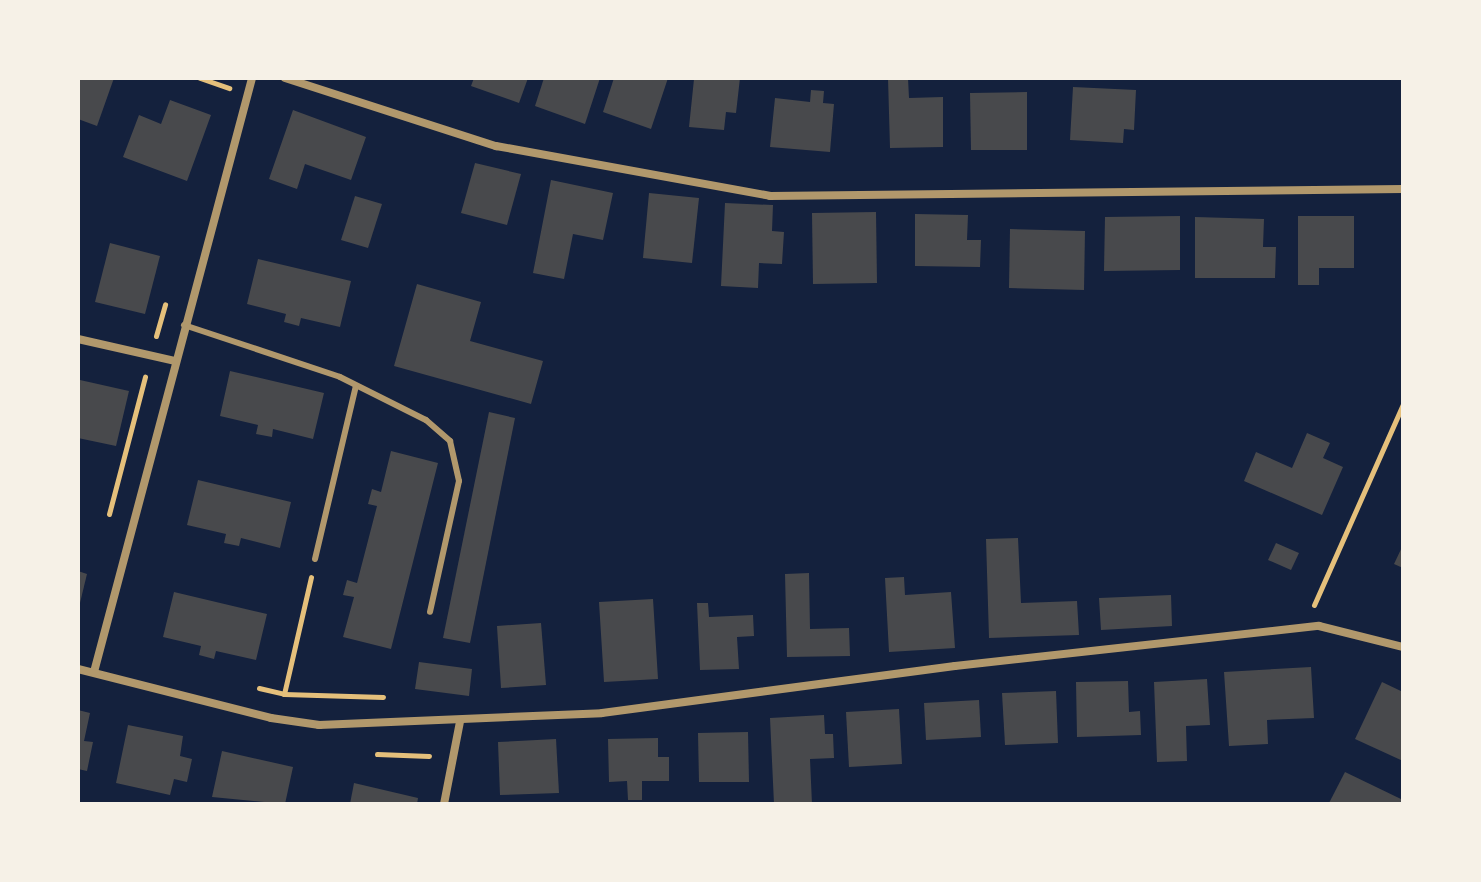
<!DOCTYPE html>
<html>
<head>
<meta charset="utf-8">
<style>
	body { margin:0 }
	#map { position:relative; width:1481px; height:882px; overflow:hidden; background:#14213d; font-family:"Source Sans 3",sans-serif }
	div>[style] { position:absolute }
	[style*='--x'] { left:calc(var(--x)*1px); top:calc(var(--y)*1px); width:calc(var(--w)*1px); rotate:calc(var(--a)*1deg) }
	.building>* { inset:0; background:#48494c }
	.path>* { height:5px; margin:-2.5px; padding:0 2.5px; transform-origin:2.5px; border-radius:2.5px; background:#e5c07b }
	.service>* { height:6px; margin:-3px; padding:0 3px; transform-origin:3px; border-radius:3px; background:#b1986c }
	.minor>* { height:8px; margin:-4px; padding:0 4px; transform-origin:4px; border-radius:4px; background:#b1986c }
	span { translate:-50% -50%; white-space:nowrap; text-align:center; line-height:1.15; -webkit-text-stroke:8px #f6f1e7; paint-order:stroke }
	.frame { position:absolute; inset:0; border:80px solid #f6f1e7; pointer-events:none }
</style>
</head>
<body>
<div id="map">
	<div class="building">
		<div style="clip-path:polygon(78px 78px,114px 78px,97px 126px,78px 119px)"></div>
		<div style="clip-path:polygon(474px 78px,528px 78px,519px 103px,471px 86px)"></div>
		<div style="clip-path:polygon(544px 78px,600px 78px,585px 124px,535px 106px)"></div>
		<div style="clip-path:polygon(614px 78px,668px 78px,651px 129px,603px 112px)"></div>
		<div style="clip-path:polygon(740px 78px,736px 113px,726px 112px,724px 130px,689px 127px,694px 79px)"></div>
		<div style="clip-path:polygon(888px 78px,908px 78px,909px 98px,943px 97px,943px 147px,890px 148px)"></div>
		<div style="clip-path:polygon(1073px 87px,1136px 90px,1134px 130px,1124px 129px,1123px 143px,1070px 140px)"></div>
		<div style="clip-path:polygon(811px 90px,824px 91px,823px 103px,834px 104px,830px 152px,770px 147px,775px 98px,810px 102px)"></div>
		<div style="clip-path:polygon(1027px 92px,1027px 150px,971px 150px,970px 93px)"></div>
		<div style="clip-path:polygon(170px 100px,211px 115px,187px 181px,123px 157px,139px 115px,161px 124px)"></div>
		<div style="clip-path:polygon(293px 110px,366px 137px,351px 180px,305px 164px,297px 189px,269px 179px)"></div>
		<div style="clip-path:polygon(475px 163px,521px 174px,507px 225px,461px 213px)"></div>
		<div style="clip-path:polygon(551px 180px,613px 193px,603px 240px,573px 234px,564px 279px,533px 273px)"></div>
		<div style="clip-path:polygon(649px 193px,699px 198px,692px 263px,643px 258px)"></div>
		<div style="clip-path:polygon(355px 196px,382px 204px,368px 248px,341px 240px)"></div>
		<div style="clip-path:polygon(725px 203px,773px 205px,772px 231px,784px 232px,782px 264px,759px 263px,758px 288px,721px 286px)"></div>
		<div style="clip-path:polygon(876px 212px,877px 283px,813px 284px,812px 213px)"></div>
		<div style="clip-path:polygon(915px 214px,968px 215px,967px 240px,981px 240px,980px 267px,915px 266px)"></div>
		<div style="clip-path:polygon(1180px 216px,1180px 270px,1104px 271px,1105px 217px)"></div>
		<div style="clip-path:polygon(1298px 216px,1354px 216px,1354px 268px,1319px 268px,1319px 285px,1298px 285px)"></div>
		<div style="clip-path:polygon(1195px 217px,1264px 219px,1263px 247px,1276px 247px,1275px 278px,1195px 278px)"></div>
		<div style="clip-path:polygon(1010px 229px,1085px 231px,1084px 290px,1009px 288px)"></div>
		<div style="clip-path:polygon(110px 243px,160px 256px,145px 314px,95px 302px)"></div>
		<div style="clip-path:polygon(258px 259px,351px 281px,340px 327px,301px 318px,299px 326px,284px 322px,286px 314px,247px 304px)"></div>
		<div style="clip-path:polygon(417px 284px,481px 302px,470px 341px,543px 361px,531px 404px,394px 366px)"></div>
		<div style="clip-path:polygon(230px 371px,324px 393px,313px 439px,273px 429px,272px 437px,256px 434px,258px 425px,220px 416px)"></div>
		<div style="clip-path:polygon(80px 380px,129px 391px,116px 446px,78px 438px)"></div>
		<div style="clip-path:polygon(489px 412px,515px 418px,470px 643px,443px 638px)"></div>
		<div style="clip-path:polygon(1307px 433px,1330px 443px,1323px 458px,1343px 467px,1322px 515px,1244px 481px,1256px 452px,1292px 468px)"></div>
		<div style="clip-path:polygon(391px 451px,438px 463px,391px 649px,343px 637px,354px 597px,343px 595px,347px 580px,357px 583px,377px 506px,368px 504px,372px 489px,381px 492px)"></div>
		<div style="clip-path:polygon(198px 480px,291px 502px,280px 548px,241px 538px,239px 546px,224px 543px,226px 534px,187px 525px)"></div>
		<div style="clip-path:polygon(1018px 538px,1021px 603px,1077px 601px,1079px 635px,989px 638px,986px 539px)"></div>
		<div style="clip-path:polygon(1276px 543px,1299px 553px,1291px 570px,1268px 560px)"></div>
		<div style="clip-path:polygon(1403px 545px,1403px 568px,1394px 564px)"></div>
		<div style="clip-path:polygon(78px 571px,87px 574px,79px 607px,78px 607px)"></div>
		<div style="clip-path:polygon(809px 573px,810px 629px,849px 628px,850px 656px,787px 657px,785px 574px)"></div>
		<div style="clip-path:polygon(904px 577px,905px 595px,951px 592px,955px 648px,889px 652px,885px 578px)"></div>
		<div style="clip-path:polygon(174px 592px,267px 614px,256px 660px,216px 651px,214px 659px,199px 655px,201px 646px,163px 637px)"></div>
		<div style="clip-path:polygon(1171px 595px,1172px 626px,1101px 630px,1099px 598px)"></div>
		<div style="clip-path:polygon(653px 599px,658px 679px,604px 682px,599px 602px)"></div>
		<div style="clip-path:polygon(697px 603px,708px 603px,709px 617px,753px 615px,754px 636px,737px 637px,739px 669px,700px 670px)"></div>
		<div style="clip-path:polygon(541px 623px,546px 685px,501px 688px,497px 626px)"></div>
		<div style="clip-path:polygon(419px 662px,472px 669px,469px 696px,415px 689px)"></div>
		<div style="clip-path:polygon(1311px 667px,1314px 718px,1267px 720px,1268px 744px,1229px 746px,1224px 672px)"></div>
		<div style="clip-path:polygon(1207px 679px,1210px 725px,1186px 726px,1187px 761px,1157px 762px,1154px 682px)"></div>
		<div style="clip-path:polygon(1128px 681px,1129px 712px,1140px 711px,1141px 735px,1077px 737px,1076px 682px)"></div>
		<div style="clip-path:polygon(1382px 682px,1403px 692px,1403px 761px,1355px 739px)"></div>
		<div style="clip-path:polygon(1056px 691px,1058px 743px,1005px 745px,1002px 693px)"></div>
		<div style="clip-path:polygon(979px 700px,981px 737px,926px 740px,924px 703px)"></div>
		<div style="clip-path:polygon(899px 709px,902px 764px,849px 767px,846px 712px)"></div>
		<div style="clip-path:polygon(78px 710px,90px 713px,84px 741px,93px 742px,87px 771px,78px 769px)"></div>
		<div style="clip-path:polygon(824px 715px,825px 734px,833px 734px,834px 758px,810px 759px,812px 804px,774px 804px,770px 718px)"></div>
		<div style="clip-path:polygon(128px 725px,183px 736px,180px 756px,192px 759px,187px 782px,174px 779px,170px 795px,116px 783px)"></div>
		<div style="clip-path:polygon(748px 732px,749px 782px,699px 782px,698px 733px)"></div>
		<div style="clip-path:polygon(658px 738px,658px 757px,669px 757px,669px 781px,642px 781px,642px 800px,628px 800px,627px 781px,609px 782px,608px 739px)"></div>
		<div style="clip-path:polygon(556px 739px,559px 793px,500px 795px,498px 742px)"></div>
		<div style="clip-path:polygon(222px 751px,293px 767px,285px 804px,212px 797px)"></div>
		<div style="clip-path:polygon(1345px 772px,1403px 800px,1403px 804px,1329px 803px)"></div>
		<div style="clip-path:polygon(354px 783px,418px 798px,417px 804px,350px 804px)"></div>
	</div>
	<div class="path">
		<div style="--x:200;--y:78;--w:31;--a:19"></div>
		<div style="--x:156;--y:336;--w:33;--a:-74"></div>
		<div style="--x:109;--y:514;--w:142;--a:-75.3"></div>
		<div style="--x:1314;--y:605;--w:220;--a:-66.1"></div>
		<div style="--x:259;--y:688;--w:26;--a:13"></div>
		<div style="--x:284;--y:694;--w:120;--a:-77"></div>
		<div style="--x:284;--y:694;--w:99;--a:1.7"></div>
		<div style="--x:377;--y:754;--w:52;--a:2.2"></div>
	</div>
	<div class="service">
		<div style="--x:184;--y:325;--w:164;--a:18.4"></div>
		<div style="--x:340;--y:377;--w:96;--a:26.6"></div>
		<div style="--x:426;--y:420;--w:32;--a:41"></div>
		<div style="--x:450;--y:441;--w:41;--a:77.3"></div>
		<div style="--x:459;--y:481;--w:134;--a:102.5"></div>
		<div style="--x:315;--y:559;--w:178;--a:-76.7"></div>
	</div>
	<div class="minor">
		<div style="--x:285;--y:78;--w:222;--a:17.9"></div>
		<div style="--x:496;--y:146;--w:279;--a:10.3"></div>
		<div style="--x:770;--y:196;--w:633;--a:-0.63"></div>
		<div style="--x:78;--y:339;--w:99;--a:12.8"></div>
		<div style="--x:78;--y:669;--w:199;--a:14.2"></div>
		<div style="--x:271;--y:718;--w:49;--a:8.3"></div>
		<div style="--x:319;--y:725;--w:283;--a:-2.4"></div>
		<div style="--x:602;--y:713;--w:356;--a:-7.6"></div>
		<div style="--x:955;--y:666;--w:366;--a:-6.3"></div>
		<div style="--x:1319;--y:626;--w:87;--a:14"></div>
		<div style="--x:94;--y:672;--w:615;--a:-75.1"></div>
		<div style="--x:444;--y:804;--w:84;--a:-79"></div>
	</div>
	<div class="frame"></div>
</div>
</body>
</html>
